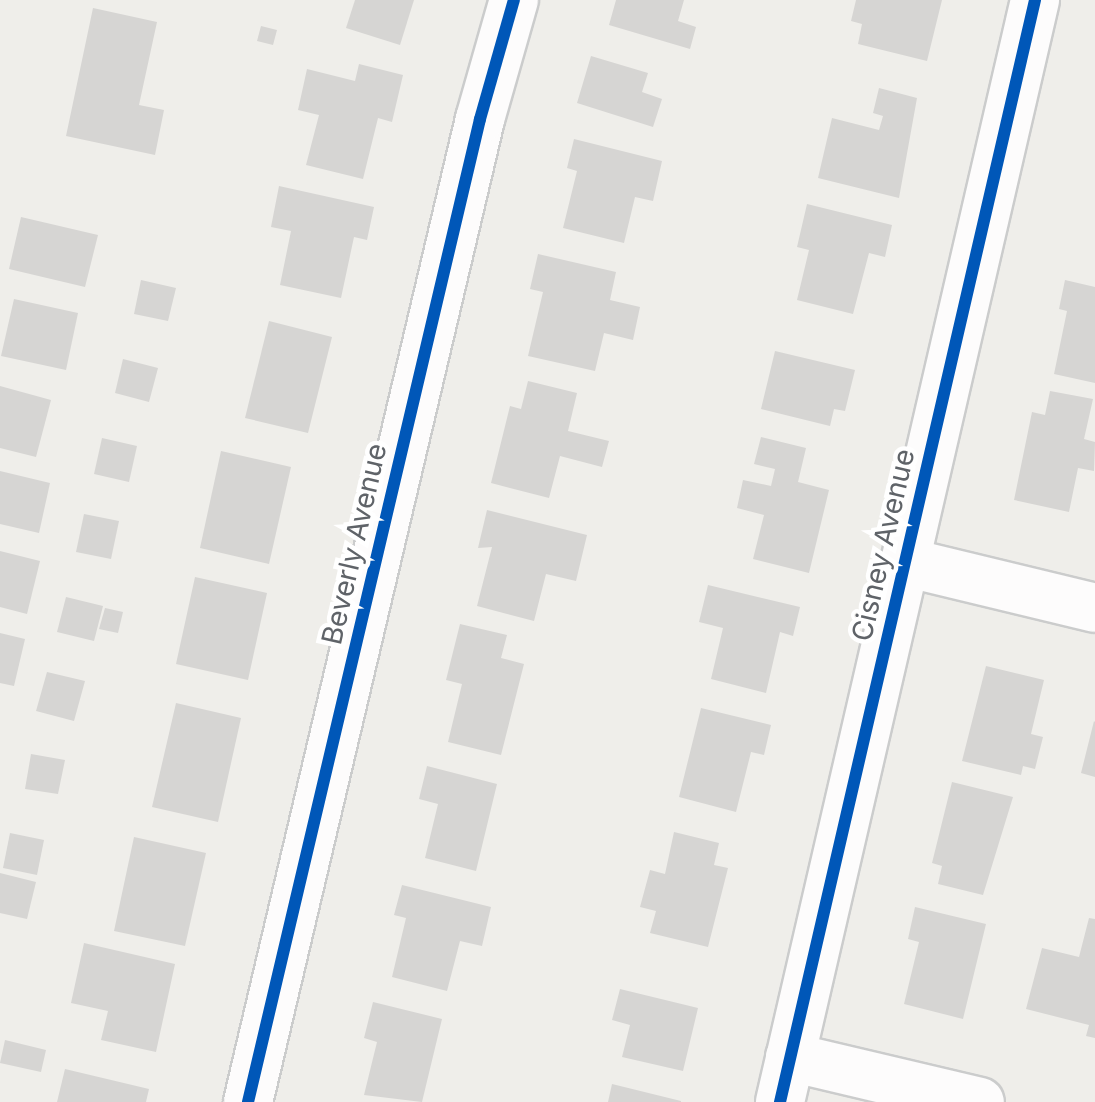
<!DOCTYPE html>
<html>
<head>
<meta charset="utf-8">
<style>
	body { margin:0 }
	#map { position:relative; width:1095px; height:1102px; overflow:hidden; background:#efeeea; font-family:Inter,sans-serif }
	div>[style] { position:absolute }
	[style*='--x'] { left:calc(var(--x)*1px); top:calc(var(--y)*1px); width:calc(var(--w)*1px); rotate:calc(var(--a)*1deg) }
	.building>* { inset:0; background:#d6d5d3 }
	.roads { filter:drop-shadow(2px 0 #cbcccc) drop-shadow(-2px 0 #cbcccc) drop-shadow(0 2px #cbcccc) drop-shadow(0 -2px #cbcccc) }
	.street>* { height:48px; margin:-24px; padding:0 24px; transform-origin:24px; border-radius:24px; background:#fdfcfc }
	.cycleway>* { height:12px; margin:-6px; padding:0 6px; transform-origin:6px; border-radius:6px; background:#0057b8 }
	span { translate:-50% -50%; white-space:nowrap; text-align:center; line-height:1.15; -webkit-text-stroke:9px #fff; paint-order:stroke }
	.street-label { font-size:28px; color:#5f6368 }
</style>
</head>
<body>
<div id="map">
	<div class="building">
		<div style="clip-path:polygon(355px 0,414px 0,400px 45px,346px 28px)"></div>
		<div style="clip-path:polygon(616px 0,684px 0,678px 21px,696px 27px,690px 49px,609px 25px)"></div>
		<div style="clip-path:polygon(856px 0,942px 0,927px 61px,858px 44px,862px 24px,851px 21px)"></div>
		<div style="clip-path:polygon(93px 8px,157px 22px,139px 105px,164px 110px,155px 155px,66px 136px)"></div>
		<div style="clip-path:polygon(261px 26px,277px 30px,273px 45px,257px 41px)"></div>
		<div style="clip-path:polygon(591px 56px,648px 73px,642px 92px,662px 99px,653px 127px,577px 103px)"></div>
		<div style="clip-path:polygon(359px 64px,403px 75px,392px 122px,378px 118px,363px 179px,306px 165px,319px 115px,298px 110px,307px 69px,355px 81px)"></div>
		<div style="clip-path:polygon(879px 88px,917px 98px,899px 198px,818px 178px,832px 118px,879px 130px,883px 116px,873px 113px)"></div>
		<div style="clip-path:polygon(574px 139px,662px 161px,653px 201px,635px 197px,624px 243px,563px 228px,577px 171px,567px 168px)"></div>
		<div style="clip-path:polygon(279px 186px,374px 207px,367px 240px,354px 237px,341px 298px,280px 285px,291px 231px,271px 227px)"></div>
		<div style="clip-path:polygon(807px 204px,892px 225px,885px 257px,869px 253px,853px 314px,797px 300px,809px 250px,797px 247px)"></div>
		<div style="clip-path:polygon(21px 217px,98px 235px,85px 287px,9px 269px)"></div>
		<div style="clip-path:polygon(538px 254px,616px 272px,610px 300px,640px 307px,633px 340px,604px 333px,595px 371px,528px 356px,543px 292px,530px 289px)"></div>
		<div style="clip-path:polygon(141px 280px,176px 288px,168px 321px,134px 314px)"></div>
		<div style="clip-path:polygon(1065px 280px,1095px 287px,1095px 383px,1054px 374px,1067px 311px,1059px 309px)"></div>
		<div style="clip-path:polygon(14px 299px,78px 313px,66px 370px,1px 356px)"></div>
		<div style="clip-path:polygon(269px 321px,332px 337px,308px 433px,245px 418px)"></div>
		<div style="clip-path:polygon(775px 351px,855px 370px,845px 411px,834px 409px,830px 426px,761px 409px)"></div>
		<div style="clip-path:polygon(123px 359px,158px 368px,149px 402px,115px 393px)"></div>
		<div style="clip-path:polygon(528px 381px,577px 393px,568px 431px,609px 441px,602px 467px,560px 456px,549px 498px,491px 483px,510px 406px,521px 409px)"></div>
		<div style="clip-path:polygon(0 386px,51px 400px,36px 457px,0 448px)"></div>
		<div style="clip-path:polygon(1050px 391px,1093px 399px,1084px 439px,1095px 442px,1094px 471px,1078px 468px,1069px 512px,1014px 500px,1032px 412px,1045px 415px)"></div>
		<div style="clip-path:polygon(761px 437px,806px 448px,798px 482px,829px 490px,809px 573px,753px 559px,764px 515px,737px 508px,743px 480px,771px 486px,775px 469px,754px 464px)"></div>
		<div style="clip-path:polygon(102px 438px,137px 446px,129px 482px,94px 474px)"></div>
		<div style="clip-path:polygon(221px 451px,291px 467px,269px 564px,200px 548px)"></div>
		<div style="clip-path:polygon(0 471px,50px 483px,39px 533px,0 524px)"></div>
		<div style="clip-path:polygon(487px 510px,587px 535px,576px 581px,546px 574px,534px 621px,477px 606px,492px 547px,478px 548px)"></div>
		<div style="clip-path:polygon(84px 514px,119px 521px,111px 559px,76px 552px)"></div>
		<div style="clip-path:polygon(0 551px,40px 561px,27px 614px,0 607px)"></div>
		<div style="clip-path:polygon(195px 577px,267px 593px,248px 680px,176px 664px)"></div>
		<div style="clip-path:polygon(708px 585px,800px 607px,793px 636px,780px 632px,766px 693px,711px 679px,723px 628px,699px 622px)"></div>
		<div style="clip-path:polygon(66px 597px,103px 606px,94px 641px,57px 632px)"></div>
		<div style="clip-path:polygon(105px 608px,123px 612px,118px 633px,99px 629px)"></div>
		<div style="clip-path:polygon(460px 624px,507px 635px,501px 658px,524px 664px,501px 755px,448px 742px,462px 684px,446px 680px)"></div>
		<div style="clip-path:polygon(0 633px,25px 639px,14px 686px,0 683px)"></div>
		<div style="clip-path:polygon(986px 666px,1044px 680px,1031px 734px,1043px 737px,1035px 769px,1023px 766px,1021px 775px,962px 761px)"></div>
		<div style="clip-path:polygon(47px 672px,85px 681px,74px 721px,36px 711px)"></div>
		<div style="clip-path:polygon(176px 703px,241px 718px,218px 822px,152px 807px)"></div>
		<div style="clip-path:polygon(701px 708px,771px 725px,764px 755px,751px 752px,736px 812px,679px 797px)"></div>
		<div style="clip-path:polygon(1094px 721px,1095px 722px,1095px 777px,1081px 773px)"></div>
		<div style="clip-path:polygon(31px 754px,65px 760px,58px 794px,25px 789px)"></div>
		<div style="clip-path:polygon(427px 766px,497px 784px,476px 871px,425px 858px,438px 804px,419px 799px)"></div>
		<div style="clip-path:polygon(952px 782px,1013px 797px,983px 895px,938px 884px,942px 866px,932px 863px)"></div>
		<div style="clip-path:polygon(674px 832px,719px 843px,714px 865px,728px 868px,708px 947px,650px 933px,656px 911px,640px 907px,650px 870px,665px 874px)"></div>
		<div style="clip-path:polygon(10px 833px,44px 840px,37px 875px,3px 868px)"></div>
		<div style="clip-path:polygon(134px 837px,206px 853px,185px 946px,114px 931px)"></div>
		<div style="clip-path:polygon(0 873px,36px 882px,27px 919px,0 913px)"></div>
		<div style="clip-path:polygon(402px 885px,491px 907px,482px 946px,460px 941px,447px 991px,392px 977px,406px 918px,394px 915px)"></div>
		<div style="clip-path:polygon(915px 907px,986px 924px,963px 1019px,904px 1004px,919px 942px,908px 939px)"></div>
		<div style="clip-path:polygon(1089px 918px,1095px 919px,1095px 1038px,1086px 1036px,1089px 1025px,1026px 1009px,1042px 948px,1079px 957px)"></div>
		<div style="clip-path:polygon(84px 943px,175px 964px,156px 1052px,101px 1040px,108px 1011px,71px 1003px)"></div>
		<div style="clip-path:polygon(620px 989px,698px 1008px,683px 1071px,622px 1057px,630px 1025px,612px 1020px)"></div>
		<div style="clip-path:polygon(373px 1002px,442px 1019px,422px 1102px,364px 1095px,377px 1042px,364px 1038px)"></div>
		<div style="clip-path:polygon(5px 1040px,46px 1050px,41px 1072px,0 1063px)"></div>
		<div style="clip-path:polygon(65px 1069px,149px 1089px,146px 1102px,57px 1102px)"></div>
		<div style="clip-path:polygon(612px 1084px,681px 1101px,681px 1102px,608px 1102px)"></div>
	</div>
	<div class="roads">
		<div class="street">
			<div style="--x:905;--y:562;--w:195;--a:13.6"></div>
			<div style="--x:790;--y:1057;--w:195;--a:13.3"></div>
			<div style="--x:248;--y:1102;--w:1010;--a:-76.72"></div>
			<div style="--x:480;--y:119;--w:124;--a:-74.1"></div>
			<div style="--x:780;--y:1102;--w:1131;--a:-76.97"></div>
		</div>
	</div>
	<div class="cycleway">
		<div style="--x:248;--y:1102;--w:1010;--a:-76.72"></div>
		<div style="--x:480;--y:119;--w:124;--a:-74.1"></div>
		<div style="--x:780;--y:1102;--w:1131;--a:-76.97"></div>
	</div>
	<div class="street-label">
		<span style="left:354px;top:544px;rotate:-77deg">Beverly Avenue</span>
		<span style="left:883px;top:545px;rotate:-77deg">Cisney Avenue</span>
	</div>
</div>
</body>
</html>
